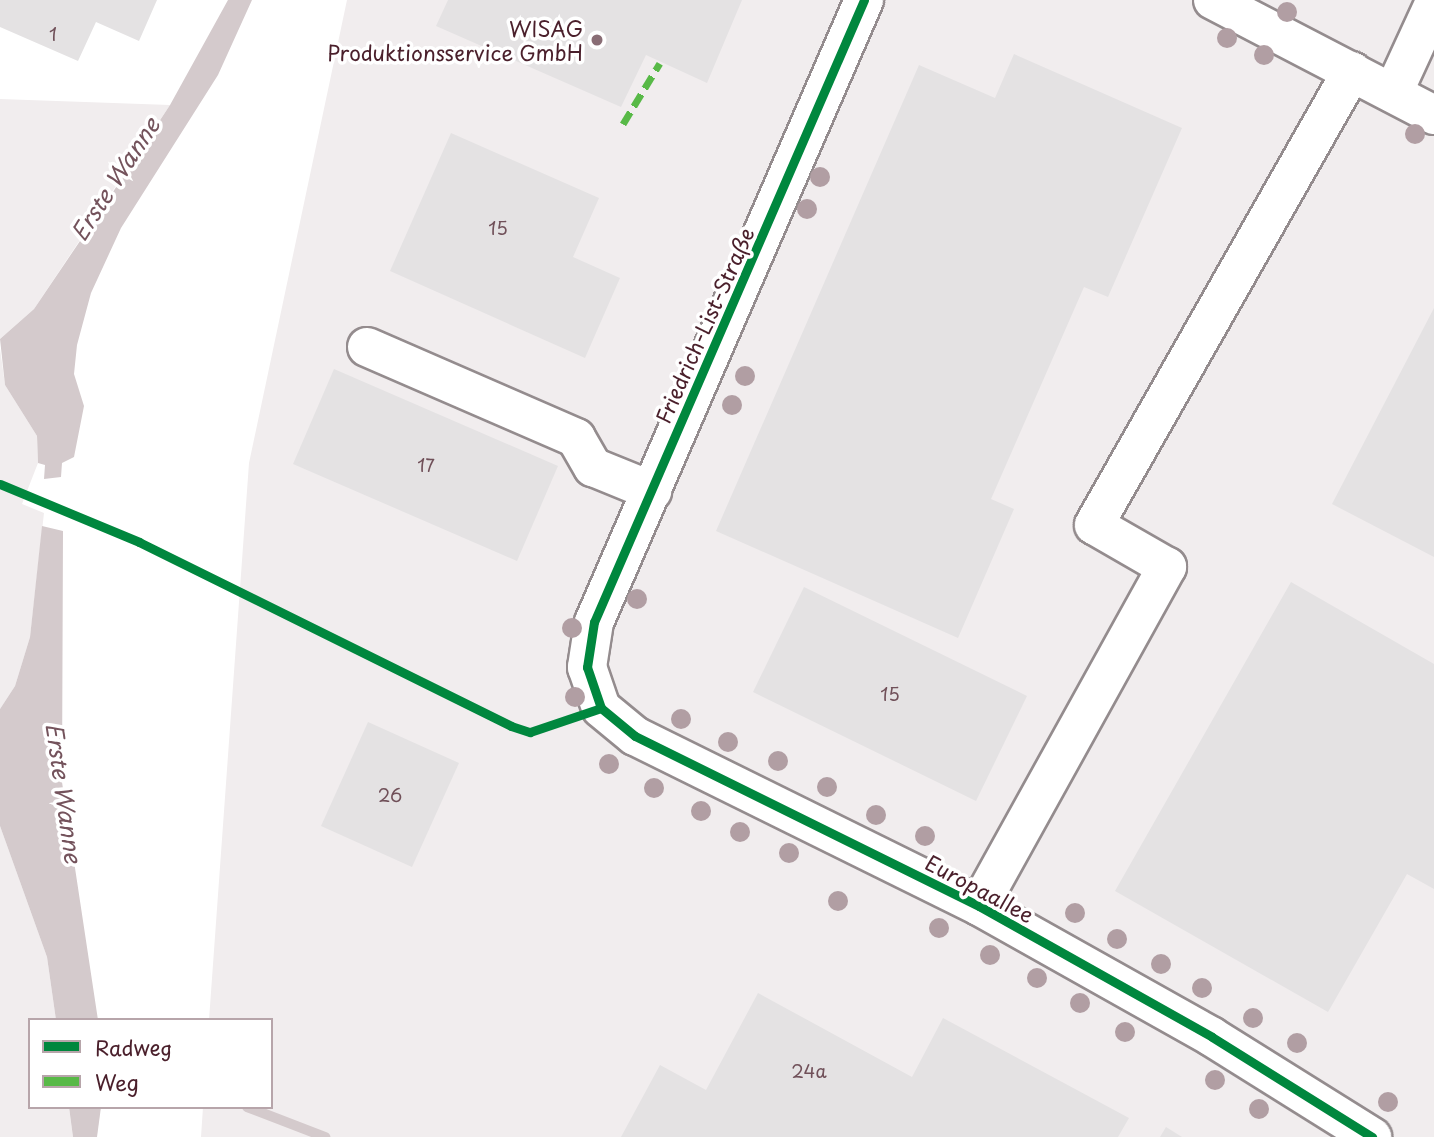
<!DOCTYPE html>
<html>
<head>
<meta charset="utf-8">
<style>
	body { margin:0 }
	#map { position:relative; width:1434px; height:1137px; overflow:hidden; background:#fff; font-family:"Playpen Sans",sans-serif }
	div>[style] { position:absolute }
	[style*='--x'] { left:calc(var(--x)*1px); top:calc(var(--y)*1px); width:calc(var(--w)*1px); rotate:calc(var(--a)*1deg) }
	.built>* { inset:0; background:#f1edee }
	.water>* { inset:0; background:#d4cacc }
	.stream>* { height:10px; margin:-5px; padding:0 5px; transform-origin:5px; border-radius:5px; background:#d4cacc }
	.building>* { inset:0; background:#e4e2e3 }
	.roads { filter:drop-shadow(2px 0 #948c8e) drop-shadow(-2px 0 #948c8e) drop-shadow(0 2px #948c8e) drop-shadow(0 -2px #948c8e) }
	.minor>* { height:38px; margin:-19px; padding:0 19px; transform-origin:19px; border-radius:19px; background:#fff }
	.quiet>* { height:7px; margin-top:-3.5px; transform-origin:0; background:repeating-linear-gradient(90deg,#58b947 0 14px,transparent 0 21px) }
	.cycleway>* { height:9px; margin:-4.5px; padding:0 4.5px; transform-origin:4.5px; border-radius:4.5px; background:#00873e }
	.trees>* { width:20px; height:20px; margin:-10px; border-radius:50%; background:#b19ea3 }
	.dots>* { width:19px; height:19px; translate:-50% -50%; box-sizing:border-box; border:4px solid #fff; border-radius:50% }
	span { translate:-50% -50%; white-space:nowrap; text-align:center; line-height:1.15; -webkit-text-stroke:7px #fff; paint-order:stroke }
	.number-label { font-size:18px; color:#705059 }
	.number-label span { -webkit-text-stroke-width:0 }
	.poi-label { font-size:21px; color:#4a1f2b }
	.right { translate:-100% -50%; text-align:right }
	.street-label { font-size:21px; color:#4a1f2b }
	.water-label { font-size:23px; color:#74535c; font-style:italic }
	.legend { position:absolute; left:28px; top:1018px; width:245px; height:91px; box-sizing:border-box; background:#fff; border:2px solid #b7a5aa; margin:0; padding:9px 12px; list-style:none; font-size:21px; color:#4a1f2b }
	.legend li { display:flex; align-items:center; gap:14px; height:35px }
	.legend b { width:35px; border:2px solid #b7a5aa }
</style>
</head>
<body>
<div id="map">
	<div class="built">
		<div style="clip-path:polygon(347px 0,1434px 0,1434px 1137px,201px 1137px,203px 1107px,271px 1107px,271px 1020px,209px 1020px,249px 463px)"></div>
		<div style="clip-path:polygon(0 99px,170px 105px,34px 309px,0 339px)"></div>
		<div style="clip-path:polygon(0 348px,5px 385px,37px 436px,38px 463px,22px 504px,44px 513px,30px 637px,15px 686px,0 709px)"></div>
		<div style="clip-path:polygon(0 826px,47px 957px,56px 1020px,30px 1020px,30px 1107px,69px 1107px,73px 1137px,0 1137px)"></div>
	</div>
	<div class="water">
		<div style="clip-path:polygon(228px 0,252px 0,218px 75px,121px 228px,91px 293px,77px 345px,74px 374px,84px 406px,74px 457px,62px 463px,61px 477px,44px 479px,45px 465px,38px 463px,37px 436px,5px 385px,0 339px,34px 309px,103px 207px,170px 105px)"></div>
		<div style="clip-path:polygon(42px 526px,63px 531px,62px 782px,98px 1020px,56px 1020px,47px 957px,0 826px,0 709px,15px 686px,30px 637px)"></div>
		<div style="clip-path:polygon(69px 1107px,101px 1107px,97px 1137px,73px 1137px)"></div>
	</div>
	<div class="stream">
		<div style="--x:247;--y:1107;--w:84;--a:21"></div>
	</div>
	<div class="building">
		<div style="clip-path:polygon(0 0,157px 0,139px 41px,96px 22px,78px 61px,0 27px)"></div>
		<div style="clip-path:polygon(448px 0,742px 0,707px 83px,646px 55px,621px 107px,436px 26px)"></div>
		<div style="clip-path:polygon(1014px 54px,1182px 128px,1108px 297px,1084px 287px,991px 499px,1014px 509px,958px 638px,716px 531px,919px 65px,995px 98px)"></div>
		<div style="clip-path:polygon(451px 133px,599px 198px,573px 257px,620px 278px,585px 358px,390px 271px)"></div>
		<div style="clip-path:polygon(1434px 308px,1434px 557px,1332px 504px)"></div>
		<div style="clip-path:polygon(334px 369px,558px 466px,517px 561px,293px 464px)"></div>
		<div style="clip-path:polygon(1291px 582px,1434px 664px,1434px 889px,1407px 874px,1328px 1012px,1115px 891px)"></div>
		<div style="clip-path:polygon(804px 587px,1027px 696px,976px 801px,753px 692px)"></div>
		<div style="clip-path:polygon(368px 722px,459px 763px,412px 867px,321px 826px)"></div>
		<div style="clip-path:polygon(758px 993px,912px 1077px,943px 1018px,1129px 1118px,1118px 1137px,621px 1137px,660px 1065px,706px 1090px)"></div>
		<div style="clip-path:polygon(1166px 1127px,1182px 1137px,1160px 1137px)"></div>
	</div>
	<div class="roads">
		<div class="minor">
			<div style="--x:864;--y:0;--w:678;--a:113.46"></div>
			<div style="--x:594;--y:622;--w:46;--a:98.8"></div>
			<div style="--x:587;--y:667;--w:43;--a:71.1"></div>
			<div style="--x:601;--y:708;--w:44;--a:39.5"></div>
			<div style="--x:635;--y:736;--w:384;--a:26.3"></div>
			<div style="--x:979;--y:906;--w:267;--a:29.3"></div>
			<div style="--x:1212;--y:1037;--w:189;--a:32"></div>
			<div style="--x:1213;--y:0;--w:249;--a:27.5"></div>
			<div style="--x:1393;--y:93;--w:98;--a:-65.3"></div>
			<div style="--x:367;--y:347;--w:228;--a:23.5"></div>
			<div style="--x:576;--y:438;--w:34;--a:60"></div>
			<div style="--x:593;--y:467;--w:64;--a:22.1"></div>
			<div style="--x:979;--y:906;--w:388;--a:-61"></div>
			<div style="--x:1167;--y:567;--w:84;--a:-150.1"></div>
			<div style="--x:1094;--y:525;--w:522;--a:-60.39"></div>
		</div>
	</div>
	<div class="quiet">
		<div style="--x:623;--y:124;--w:71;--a:-58.8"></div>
	</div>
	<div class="cycleway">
		<div style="--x:864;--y:0;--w:678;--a:113.46"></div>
		<div style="--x:594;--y:622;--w:46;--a:98.8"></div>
		<div style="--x:587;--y:667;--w:43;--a:71.1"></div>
		<div style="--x:601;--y:708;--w:44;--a:39.5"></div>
		<div style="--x:635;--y:736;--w:384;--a:26.3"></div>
		<div style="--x:979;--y:906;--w:267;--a:29.3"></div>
		<div style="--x:1212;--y:1037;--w:189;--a:32"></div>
		<div style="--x:0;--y:484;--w:151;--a:22.6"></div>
		<div style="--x:139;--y:542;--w:415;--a:26.3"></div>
		<div style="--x:511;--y:726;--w:20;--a:18"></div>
		<div style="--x:530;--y:732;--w:75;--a:-18.7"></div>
	</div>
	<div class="trees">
		<div style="left:1287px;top:12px"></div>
		<div style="left:1227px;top:38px"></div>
		<div style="left:1264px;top:55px"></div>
		<div style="left:1415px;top:134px"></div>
		<div style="left:820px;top:177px"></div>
		<div style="left:807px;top:209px"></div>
		<div style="left:745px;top:376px"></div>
		<div style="left:732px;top:405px"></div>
		<div style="left:637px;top:599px"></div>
		<div style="left:572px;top:628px"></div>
		<div style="left:575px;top:697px"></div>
		<div style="left:681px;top:719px"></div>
		<div style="left:728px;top:742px"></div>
		<div style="left:778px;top:761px"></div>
		<div style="left:609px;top:764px"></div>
		<div style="left:827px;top:787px"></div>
		<div style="left:654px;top:788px"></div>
		<div style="left:701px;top:811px"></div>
		<div style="left:876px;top:815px"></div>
		<div style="left:740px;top:832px"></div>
		<div style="left:925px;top:836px"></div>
		<div style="left:789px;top:853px"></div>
		<div style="left:838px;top:901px"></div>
		<div style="left:1075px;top:913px"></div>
		<div style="left:939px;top:928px"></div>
		<div style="left:1117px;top:939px"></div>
		<div style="left:990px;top:955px"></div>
		<div style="left:1161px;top:964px"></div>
		<div style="left:1037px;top:978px"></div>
		<div style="left:1202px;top:988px"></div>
		<div style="left:1080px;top:1003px"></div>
		<div style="left:1253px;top:1018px"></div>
		<div style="left:1125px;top:1032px"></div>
		<div style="left:1297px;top:1043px"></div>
		<div style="left:1215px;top:1080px"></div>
		<div style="left:1388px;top:1102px"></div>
		<div style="left:1259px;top:1109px"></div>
	</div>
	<div class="dots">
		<div style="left:597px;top:40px;background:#896d75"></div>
	</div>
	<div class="number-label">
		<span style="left:53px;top:34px">1</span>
		<span style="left:498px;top:228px">15</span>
		<span style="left:426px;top:465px">17</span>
		<span style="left:890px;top:694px">15</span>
		<span style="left:390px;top:795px">26</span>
		<span style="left:809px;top:1071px">24a</span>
	</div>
	<div class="poi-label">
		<span class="right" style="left:583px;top:40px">WISAG<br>Produktionsservice GmbH</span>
	</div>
	<div class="street-label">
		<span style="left:704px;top:325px;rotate:-66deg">Friedrich-List-Straße</span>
		<span style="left:980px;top:888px;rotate:28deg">Europaallee</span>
	</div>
	<div class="water-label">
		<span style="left:115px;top:179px;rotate:-57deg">Erste Wanne</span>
		<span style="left:64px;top:793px;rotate:82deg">Erste Wanne</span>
	</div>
	<ul class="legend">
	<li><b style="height:9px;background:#00873e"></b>Radweg</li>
	<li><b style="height:9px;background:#58b947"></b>Weg</li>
	</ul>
</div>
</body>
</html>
